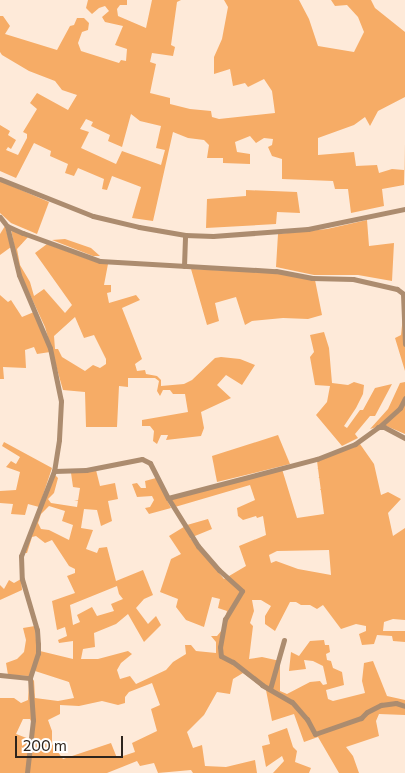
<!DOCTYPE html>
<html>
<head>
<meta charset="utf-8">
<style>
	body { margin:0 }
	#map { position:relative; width:405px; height:773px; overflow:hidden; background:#feead9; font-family:Commissioner,sans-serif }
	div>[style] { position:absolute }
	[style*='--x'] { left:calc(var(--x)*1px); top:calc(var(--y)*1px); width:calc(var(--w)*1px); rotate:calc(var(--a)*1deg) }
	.green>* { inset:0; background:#f6ac66 }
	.minor>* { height:5px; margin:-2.5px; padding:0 2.5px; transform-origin:2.5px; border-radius:2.5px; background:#ac8c6f }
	span { translate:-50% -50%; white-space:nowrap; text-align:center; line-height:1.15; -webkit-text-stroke:4.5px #fff; paint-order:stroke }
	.scale { position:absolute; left:15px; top:736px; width:108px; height:22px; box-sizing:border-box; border:2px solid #2d241c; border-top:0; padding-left:6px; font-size:15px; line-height:18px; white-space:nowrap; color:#2d241c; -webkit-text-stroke:4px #fff; paint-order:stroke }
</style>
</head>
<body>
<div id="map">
	<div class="green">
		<div style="clip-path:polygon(evenodd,88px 0,127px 0,127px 5px,120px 5px,117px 9px,118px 16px,146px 28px,152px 0,181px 0,177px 2px,171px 45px,175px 47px,173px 56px,152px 53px,150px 62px,156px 64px,150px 93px,170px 98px,170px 104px,190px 109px,211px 111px,212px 117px,219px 119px,275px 113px,272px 91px,264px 79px,248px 87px,245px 83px,233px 86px,230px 69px,214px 74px,214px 57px,222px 39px,228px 7px,224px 0,299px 0,309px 19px,318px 46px,354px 52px,364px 32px,358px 17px,347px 5px,335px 6px,331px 0,371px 0,375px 8px,405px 32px,405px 97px,378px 111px,370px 126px,365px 117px,354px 125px,318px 138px,318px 155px,354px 152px,356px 166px,377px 165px,379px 173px,392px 169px,404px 170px,405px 142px,404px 185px,382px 189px,384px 206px,351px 213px,348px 189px,335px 189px,333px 181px,282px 179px,282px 159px,272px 156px,268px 147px,272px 145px,273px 139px,264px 138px,256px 143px,250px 136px,235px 142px,237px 152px,250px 154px,250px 164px,223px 163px,223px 158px,207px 158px,209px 145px,204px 140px,188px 138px,173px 132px,153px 221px,132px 218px,141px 187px,112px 176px,107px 190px,102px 189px,104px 179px,78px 168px,74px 176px,65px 173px,68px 164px,50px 156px,51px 151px,34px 143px,16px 178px,0 171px,0 125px,10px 131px,8px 135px,16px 140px,11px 149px,8px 147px,6px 150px,18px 155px,27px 138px,27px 134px,23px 132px,37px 109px,30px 103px,37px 93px,68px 110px,77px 95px,62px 90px,55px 81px,29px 71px,2px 55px,0 52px,0 16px,3px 16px,10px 26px,5px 34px,57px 50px,70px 26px,74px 25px,77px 18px,84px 18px,89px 23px,88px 30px,82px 32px,78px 43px,81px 51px,119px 63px,121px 60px,126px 61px,127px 49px,115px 45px,123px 26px,105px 22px,102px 17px,109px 11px,105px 6px,99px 8px,92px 14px,86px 8px,88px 0,131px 114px,140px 121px,161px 126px,156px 148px,165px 150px,161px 165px,122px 151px,116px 164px,81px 148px,89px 132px,80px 129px,86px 119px,93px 122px,91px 126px,110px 135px,108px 141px,122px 147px,131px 114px)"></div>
		<div style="clip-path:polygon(0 181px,49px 202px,37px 234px,11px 223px,0 213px)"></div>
		<div style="clip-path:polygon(246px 190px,297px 192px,300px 213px,277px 212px,276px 224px,206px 228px,207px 199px,246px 196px)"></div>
		<div style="clip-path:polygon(367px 220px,369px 246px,394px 243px,392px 281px,358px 275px,314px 275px,276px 267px,278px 234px,327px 229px)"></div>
		<div style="clip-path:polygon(5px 226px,11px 247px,0 255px,0 234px)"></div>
		<div style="clip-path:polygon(evenodd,11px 229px,28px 237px,17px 249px,20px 265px,30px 282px,34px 296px,44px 289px,65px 313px,72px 305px,35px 253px,47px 244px,96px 262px,108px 264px,104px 285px,111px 285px,111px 292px,107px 293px,109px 303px,136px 295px,140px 300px,122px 308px,142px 359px,135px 364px,137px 371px,145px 370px,146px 374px,157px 376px,161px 380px,161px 386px,184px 384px,192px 380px,215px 358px,221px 357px,240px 359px,255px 365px,242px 385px,226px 375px,217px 385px,231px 398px,201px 412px,204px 428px,201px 436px,166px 440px,168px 435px,161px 435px,157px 444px,153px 441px,154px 431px,150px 426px,142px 426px,142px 420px,188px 412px,185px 394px,173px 394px,170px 390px,163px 390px,160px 396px,157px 391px,159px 381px,155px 378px,128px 378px,128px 387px,119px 386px,117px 427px,86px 427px,85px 392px,63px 390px,45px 327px,19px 271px,11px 229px,75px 317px,84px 338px,94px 335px,106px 359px,106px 364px,100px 368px,93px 365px,85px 371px,62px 357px,58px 349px,55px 349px,54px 336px,75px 317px)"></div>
		<div style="clip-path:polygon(65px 239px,91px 248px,100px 256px,93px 256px,52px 240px)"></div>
		<div style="clip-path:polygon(191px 269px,275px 273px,315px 280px,322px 315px,308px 319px,283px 318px,252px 321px,245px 325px,236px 297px,215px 303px,219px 321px,207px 325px)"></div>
		<div style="clip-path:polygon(0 295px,8px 302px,11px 300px,22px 317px,34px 312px,50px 352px,37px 354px,34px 347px,25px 350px,26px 368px,3px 367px,4px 379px,0 379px)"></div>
		<div style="clip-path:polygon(405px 297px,405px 371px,395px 338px,401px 335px)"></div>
		<div style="clip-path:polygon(324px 332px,329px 348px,332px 383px,348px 385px,354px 382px,364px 385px,363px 394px,356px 408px,344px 426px,347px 428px,360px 410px,363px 410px,375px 388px,392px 384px,375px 416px,370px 416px,355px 434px,358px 438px,342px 446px,316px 415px,327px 402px,330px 386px,315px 385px,310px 357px,314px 352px,310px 335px)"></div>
		<div style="clip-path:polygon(405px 382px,405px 434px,384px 425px,370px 429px,388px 409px,400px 383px)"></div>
		<div style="clip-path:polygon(278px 435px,290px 464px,217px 482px,212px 456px)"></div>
		<div style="clip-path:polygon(4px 442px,52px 468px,39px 507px,28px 504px,25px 515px,11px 514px,13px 504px,0 503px,0 491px,16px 490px,20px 472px,6px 467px,11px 461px,16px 464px,20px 457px,2px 446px)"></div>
		<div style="clip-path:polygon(evenodd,360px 444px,374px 464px,381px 495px,388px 492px,401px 499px,388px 513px,393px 536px,405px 528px,405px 620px,393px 619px,384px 622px,383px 631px,405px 631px,405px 642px,393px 641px,392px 636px,377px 635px,374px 644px,362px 645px,359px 634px,366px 631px,366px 626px,356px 624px,341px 629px,323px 605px,317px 609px,310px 605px,301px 605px,296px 602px,290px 602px,275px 631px,265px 624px,265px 616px,271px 606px,261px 600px,252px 600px,254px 611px,250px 623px,253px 626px,249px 659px,262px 657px,280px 661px,280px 691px,287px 694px,310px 682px,320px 681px,323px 685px,327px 684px,323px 666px,313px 661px,304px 660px,306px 669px,289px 671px,291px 652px,299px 656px,310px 641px,324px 640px,325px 645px,329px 645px,330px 652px,326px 654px,327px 660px,331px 661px,333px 668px,342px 672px,344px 685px,326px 690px,328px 699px,333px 701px,365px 693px,362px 681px,364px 663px,373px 661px,387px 696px,405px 700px,405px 715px,379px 714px,376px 721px,379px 736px,346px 747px,353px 756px,359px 773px,339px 773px,318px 737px,304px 742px,294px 714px,272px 721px,266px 690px,243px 673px,233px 679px,230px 694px,217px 692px,204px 715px,187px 732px,193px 748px,202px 745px,205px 766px,226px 767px,255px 760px,257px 773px,193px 773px,191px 770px,158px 773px,154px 763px,140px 766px,137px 761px,107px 773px,0 773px,0 698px,14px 698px,21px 703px,28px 700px,29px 683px,34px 680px,35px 698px,58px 701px,74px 698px,69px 682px,35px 671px,40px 651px,73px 659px,73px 641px,59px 643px,58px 640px,67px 636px,65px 627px,57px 630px,52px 601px,75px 593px,67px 576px,75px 573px,75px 569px,69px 566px,52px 540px,45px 543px,36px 536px,32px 537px,27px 553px,24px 553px,54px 474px,58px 478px,54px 493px,48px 499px,51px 503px,77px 507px,80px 488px,73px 487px,71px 473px,96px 470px,100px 486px,115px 483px,118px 499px,108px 501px,112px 521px,101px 526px,97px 510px,84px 509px,81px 528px,93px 530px,86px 549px,97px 553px,99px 548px,107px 547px,116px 581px,143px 570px,153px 595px,144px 599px,136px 608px,148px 624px,156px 616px,161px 625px,144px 642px,128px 614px,116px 624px,94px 633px,95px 647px,83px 649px,81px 659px,98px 659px,128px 651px,132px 654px,121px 663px,117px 670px,120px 679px,130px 676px,136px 684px,166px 670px,173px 662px,186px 654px,185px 645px,191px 645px,196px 651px,216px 653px,216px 642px,211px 636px,217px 636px,222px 630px,227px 611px,218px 608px,220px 599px,212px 597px,204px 627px,186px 620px,176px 607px,178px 599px,160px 592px,171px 559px,181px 554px,169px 536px,187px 525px,208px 519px,212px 529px,190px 538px,224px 579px,246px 566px,239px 546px,266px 535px,263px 516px,257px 518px,256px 516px,243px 520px,238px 516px,237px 508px,255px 500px,250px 485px,175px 507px,171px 499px,282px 469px,297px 518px,324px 514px,317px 461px,360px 444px,49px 506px,65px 511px,62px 521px,73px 525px,69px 540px,49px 530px,41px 529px,38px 523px,41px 514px,49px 506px,360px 444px,329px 550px,331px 575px,298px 569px,276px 561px,271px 563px,269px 555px,277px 551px,329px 550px,360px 444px,117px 586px,119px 594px,123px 599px,111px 604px,114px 611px,97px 616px,92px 607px,77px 615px,80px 622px,73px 625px,70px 605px,117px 586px,360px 444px,152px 683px,160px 705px,151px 709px,157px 731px,132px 743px,135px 752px,117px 758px,111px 743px,63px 759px,52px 744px,52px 731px,48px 720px,60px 714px,60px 705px,79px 706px,102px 701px,118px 705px,125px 703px,125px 697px,129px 692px,152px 683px,360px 444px,23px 719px,30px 719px,34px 729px,32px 740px,16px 734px,23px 719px)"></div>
		<div style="clip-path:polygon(156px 478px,171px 508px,149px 514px,145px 508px,150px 507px,154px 500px,152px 496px,137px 497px,132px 484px,137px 483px,141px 488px,146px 488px,145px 481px)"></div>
		<div style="clip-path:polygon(21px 579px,22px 590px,0 600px,0 585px,4px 589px,9px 580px,14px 583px)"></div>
		<div style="clip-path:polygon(35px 626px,37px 654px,29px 676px,8px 675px,6px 663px,17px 659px,24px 652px,26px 640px,23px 628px)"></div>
		<div style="clip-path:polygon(287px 728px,293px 747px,297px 751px,295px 762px,311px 768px,309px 773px,273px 773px,284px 761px,282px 756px,266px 767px,262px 746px,270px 744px,268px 735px)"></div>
	</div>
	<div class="minor">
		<div style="--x:0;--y:179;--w:100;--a:21.7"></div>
		<div style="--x:93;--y:216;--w:47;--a:13.4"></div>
		<div style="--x:139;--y:227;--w:47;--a:9.9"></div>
		<div style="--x:185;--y:235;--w:28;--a:2"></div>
		<div style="--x:213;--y:236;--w:95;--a:-4.2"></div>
		<div style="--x:308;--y:229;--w:99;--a:-11.7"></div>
		<div style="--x:0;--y:217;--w:11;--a:52"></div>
		<div style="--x:7;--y:226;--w:17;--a:24"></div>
		<div style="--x:23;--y:233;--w:82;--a:20"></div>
		<div style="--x:100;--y:261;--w:176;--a:3.3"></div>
		<div style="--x:276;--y:271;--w:37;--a:11"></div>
		<div style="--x:312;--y:278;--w:41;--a:1.4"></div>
		<div style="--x:353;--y:279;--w:45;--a:12.8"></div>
		<div style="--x:397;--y:289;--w:10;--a:37"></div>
		<div style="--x:7;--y:226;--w:50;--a:76.2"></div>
		<div style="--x:19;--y:275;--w:79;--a:67"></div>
		<div style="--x:50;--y:348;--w:54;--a:78.3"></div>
		<div style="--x:61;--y:401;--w:39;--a:93"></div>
		<div style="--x:59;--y:440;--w:31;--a:99"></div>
		<div style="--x:54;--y:471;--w:91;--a:111.2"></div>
		<div style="--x:21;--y:556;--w:23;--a:88"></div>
		<div style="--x:22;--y:579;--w:53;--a:73.6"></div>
		<div style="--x:37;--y:630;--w:14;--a:86"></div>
		<div style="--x:38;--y:644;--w:9;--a:90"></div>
		<div style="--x:38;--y:653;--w:26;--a:108"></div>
		<div style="--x:30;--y:678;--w:42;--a:85.9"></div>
		<div style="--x:33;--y:720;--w:53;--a:96.5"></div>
		<div style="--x:184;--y:266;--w:31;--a:-88"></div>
		<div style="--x:403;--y:294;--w:50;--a:87.7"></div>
		<div style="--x:379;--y:427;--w:28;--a:-42"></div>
		<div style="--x:400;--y:408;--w:11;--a:-63"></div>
		<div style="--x:54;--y:471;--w:32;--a:-2"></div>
		<div style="--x:86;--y:470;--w:57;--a:-11.1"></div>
		<div style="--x:142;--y:459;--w:9;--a:27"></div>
		<div style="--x:150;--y:463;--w:39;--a:63"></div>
		<div style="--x:168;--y:498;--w:57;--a:58"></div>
		<div style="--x:198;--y:546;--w:32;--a:49"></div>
		<div style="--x:219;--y:570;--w:31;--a:42"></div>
		<div style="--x:242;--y:591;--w:33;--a:121"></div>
		<div style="--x:225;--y:619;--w:28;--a:100"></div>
		<div style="--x:220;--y:647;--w:9;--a:84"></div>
		<div style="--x:221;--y:656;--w:13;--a:27"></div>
		<div style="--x:233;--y:662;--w:37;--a:38"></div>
		<div style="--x:262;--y:685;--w:34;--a:30"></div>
		<div style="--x:292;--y:702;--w:23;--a:49"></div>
		<div style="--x:307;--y:719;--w:17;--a:62"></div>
		<div style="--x:315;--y:734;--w:49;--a:-19.2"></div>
		<div style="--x:361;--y:718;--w:8;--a:-45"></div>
		<div style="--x:367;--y:712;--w:16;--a:-27"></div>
		<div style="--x:381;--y:705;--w:15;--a:-8"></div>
		<div style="--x:396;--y:703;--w:9;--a:18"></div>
		<div style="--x:168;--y:498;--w:154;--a:-14.7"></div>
		<div style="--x:317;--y:459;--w:41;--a:-21.5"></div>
		<div style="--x:355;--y:444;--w:29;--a:-36"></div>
		<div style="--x:378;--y:427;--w:6;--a:0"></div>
		<div style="--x:384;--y:427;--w:24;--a:28"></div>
		<div style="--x:0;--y:675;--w:30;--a:6"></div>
		<div style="--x:270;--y:689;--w:51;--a:-74.1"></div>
	</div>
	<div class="scale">200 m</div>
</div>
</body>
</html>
